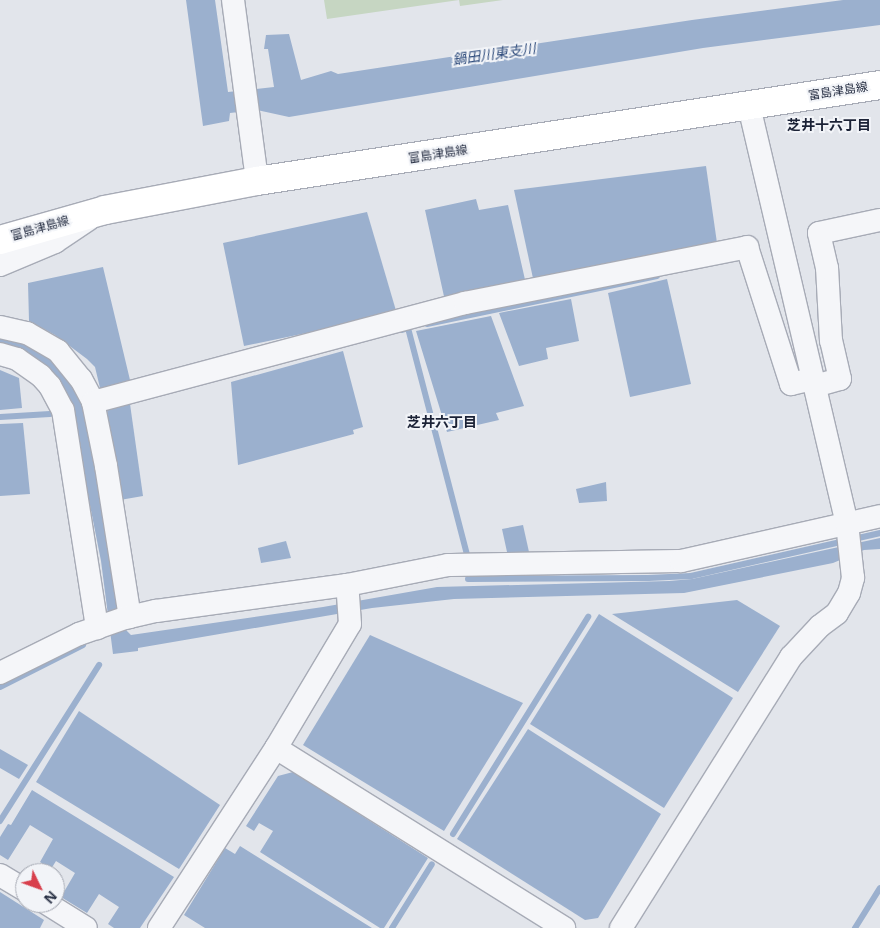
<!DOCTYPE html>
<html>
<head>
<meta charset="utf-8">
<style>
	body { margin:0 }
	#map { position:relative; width:880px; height:928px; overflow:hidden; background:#e2e5eb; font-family:"Open Sans","Noto Sans JP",sans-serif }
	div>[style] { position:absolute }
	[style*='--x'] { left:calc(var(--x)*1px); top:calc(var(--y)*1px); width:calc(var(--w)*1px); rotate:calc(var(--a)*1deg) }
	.green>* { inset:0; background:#c6d6c2 }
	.water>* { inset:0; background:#9bb0ce }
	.stream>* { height:6px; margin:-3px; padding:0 3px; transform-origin:3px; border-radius:3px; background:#9bb0ce }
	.roads { filter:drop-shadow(1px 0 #a7abb6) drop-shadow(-1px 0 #a7abb6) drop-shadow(0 1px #a7abb6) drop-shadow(0 -1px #a7abb6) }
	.minor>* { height:22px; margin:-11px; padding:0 11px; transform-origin:11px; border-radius:11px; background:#f5f6f9 }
	.major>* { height:28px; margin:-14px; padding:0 14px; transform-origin:14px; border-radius:14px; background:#fff }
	span { translate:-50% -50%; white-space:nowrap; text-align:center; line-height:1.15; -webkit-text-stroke:4px #f2f4f8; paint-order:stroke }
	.street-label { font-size:12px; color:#293145 }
	.water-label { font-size:14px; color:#2f4c7c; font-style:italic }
	.neighbourhood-label { font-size:14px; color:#1b2236; font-weight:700 }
	.north { position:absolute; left:15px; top:863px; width:50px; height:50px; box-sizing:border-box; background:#f2f4f8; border:1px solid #a2a6b0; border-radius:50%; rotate:132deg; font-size:14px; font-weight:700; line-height:20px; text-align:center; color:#293145 }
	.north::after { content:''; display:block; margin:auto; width:18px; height:22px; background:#d83f4c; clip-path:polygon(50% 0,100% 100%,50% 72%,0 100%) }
</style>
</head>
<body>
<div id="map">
	<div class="green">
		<div style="clip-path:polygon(324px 0,503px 0,460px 6px,459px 0,327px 19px)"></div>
	</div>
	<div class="water">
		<div style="clip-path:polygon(186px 0,215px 0,228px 92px,274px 87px,268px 49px,264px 49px,266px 35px,289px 34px,301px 80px,331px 71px,338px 74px,692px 20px,843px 0,880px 0,880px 25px,703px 48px,289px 117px,257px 110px,230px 113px,229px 121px,203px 126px)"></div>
		<div style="clip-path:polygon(706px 166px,717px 243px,534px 283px,514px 190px)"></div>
		<div style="clip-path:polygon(476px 199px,479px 210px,508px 205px,526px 284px,445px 301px,425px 210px)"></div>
		<div style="clip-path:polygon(367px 212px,397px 314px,244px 346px,223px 243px)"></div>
		<div style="clip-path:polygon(103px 267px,130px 380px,100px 388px,95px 367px,87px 359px,55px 335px,29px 321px,28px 283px)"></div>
		<div style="clip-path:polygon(667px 279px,691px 384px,630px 397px,608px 293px)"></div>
		<div style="clip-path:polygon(571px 299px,579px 341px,546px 348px,548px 359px,519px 366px,499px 313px)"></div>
		<div style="clip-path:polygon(491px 316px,524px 406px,496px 413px,499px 420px,447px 432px,416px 331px)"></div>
		<div style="clip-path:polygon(0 333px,48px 348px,86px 405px,119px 611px,126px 630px,131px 635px,323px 607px,437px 587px,669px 581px,692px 579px,880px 538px,880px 549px,864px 550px,833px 563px,684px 593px,454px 599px,372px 608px,138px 648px,138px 651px,113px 654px,101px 561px,70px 404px,0 346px)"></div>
		<div style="clip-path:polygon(343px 351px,363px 427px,353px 430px,354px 434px,238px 465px,231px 382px)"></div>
		<div style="clip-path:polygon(0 370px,19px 378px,22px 408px,0 410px)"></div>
		<div style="clip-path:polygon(130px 404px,143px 496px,120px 500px,107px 410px)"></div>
		<div style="clip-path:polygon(23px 423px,30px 494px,0 496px,0 424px)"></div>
		<div style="clip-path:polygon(606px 482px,607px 501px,579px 503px,576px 489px)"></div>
		<div style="clip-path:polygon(523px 525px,529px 552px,507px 552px,502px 529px)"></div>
		<div style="clip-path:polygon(286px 541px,291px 558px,261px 563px,258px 548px)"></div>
		<div style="clip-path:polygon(737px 600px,780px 626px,738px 692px,612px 614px)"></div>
		<div style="clip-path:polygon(599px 614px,733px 698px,664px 808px,530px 724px)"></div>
		<div style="clip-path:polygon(370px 635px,523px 703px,444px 831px,303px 745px)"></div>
		<div style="clip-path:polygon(79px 711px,220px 805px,179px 869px,36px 782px)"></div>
		<div style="clip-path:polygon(528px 729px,661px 814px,598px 918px,585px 920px,457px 839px)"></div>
		<div style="clip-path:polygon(0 749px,28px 765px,19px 779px,0 768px)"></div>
		<div style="clip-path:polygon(293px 772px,428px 858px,384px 928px,380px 928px,260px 852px,273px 831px,259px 823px,254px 831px,246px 826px,278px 776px)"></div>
		<div style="clip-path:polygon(32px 790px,174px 877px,140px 928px,114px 928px,108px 924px,119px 907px,99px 894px,87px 913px,61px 897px,75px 873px,56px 861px,51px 869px,40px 862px,53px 839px,30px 825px,8px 860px,0 855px,0 837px,8px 824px,11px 825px)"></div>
		<div style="clip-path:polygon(240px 846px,372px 928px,205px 928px,184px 915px,225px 848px,235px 854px)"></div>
		<div style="clip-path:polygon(0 892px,44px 920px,40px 928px,0 928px)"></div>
	</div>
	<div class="stream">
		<div style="--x:427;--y:324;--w:235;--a:-11.8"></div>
		<div style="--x:402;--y:330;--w:6;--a:-18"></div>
		<div style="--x:408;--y:328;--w:234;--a:75.4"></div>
		<div style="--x:0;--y:417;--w:50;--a:-3.4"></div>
		<div style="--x:468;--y:579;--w:180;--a:-0.3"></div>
		<div style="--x:648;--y:578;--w:43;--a:-2.7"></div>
		<div style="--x:691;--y:576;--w:194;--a:-12.8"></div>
		<div style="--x:0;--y:687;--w:93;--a:-26.8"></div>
		<div style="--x:0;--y:821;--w:185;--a:-57.6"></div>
		<div style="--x:453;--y:834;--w:256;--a:-58.1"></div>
		<div style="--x:392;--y:928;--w:75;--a:-58"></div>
		<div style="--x:855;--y:928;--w:47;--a:-58"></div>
	</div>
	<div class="roads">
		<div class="minor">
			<div style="--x:233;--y:0;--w:183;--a:82.4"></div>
			<div style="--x:0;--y:265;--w:60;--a:-22.7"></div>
			<div style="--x:55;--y:242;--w:40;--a:-34"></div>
			<div style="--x:0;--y:327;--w:28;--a:13"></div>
			<div style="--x:27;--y:333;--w:36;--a:30"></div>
			<div style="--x:58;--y:351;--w:36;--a:51"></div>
			<div style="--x:81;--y:379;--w:26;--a:62"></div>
			<div style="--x:93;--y:402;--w:65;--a:78.5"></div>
			<div style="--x:106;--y:466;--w:153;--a:81"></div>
			<div style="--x:0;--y:354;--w:18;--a:16"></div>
			<div style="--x:17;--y:359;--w:29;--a:35"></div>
			<div style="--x:41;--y:376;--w:13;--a:48"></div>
			<div style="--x:50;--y:386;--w:27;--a:62"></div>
			<div style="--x:63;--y:410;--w:221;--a:81.1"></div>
			<div style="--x:815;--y:386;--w:26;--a:-16"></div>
			<div style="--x:840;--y:379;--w:39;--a:-103"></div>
			<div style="--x:831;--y:341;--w:73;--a:-93.1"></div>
			<div style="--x:827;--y:268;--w:36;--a:-103"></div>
			<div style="--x:819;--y:233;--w:62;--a:-12"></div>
			<div style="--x:93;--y:402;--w:385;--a:-14.9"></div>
			<div style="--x:465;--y:303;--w:288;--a:-11.2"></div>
			<div style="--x:747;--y:247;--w:144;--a:72.2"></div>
			<div style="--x:791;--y:384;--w:23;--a:-13"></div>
			<div style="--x:0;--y:673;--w:88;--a:-26.3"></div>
			<div style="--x:79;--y:634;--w:49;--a:-19.2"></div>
			<div style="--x:125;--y:618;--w:32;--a:-13"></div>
			<div style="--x:156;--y:611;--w:193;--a:-7.8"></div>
			<div style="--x:347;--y:585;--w:103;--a:-11.2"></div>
			<div style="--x:448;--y:565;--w:233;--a:-1"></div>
			<div style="--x:681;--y:561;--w:204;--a:-12.7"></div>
			<div style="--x:276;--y:748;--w:340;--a:32"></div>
			<div style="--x:0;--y:875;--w:29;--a:31"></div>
			<div style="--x:46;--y:903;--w:47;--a:32"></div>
			<div style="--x:159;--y:928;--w:215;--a:-57"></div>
			<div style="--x:276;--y:748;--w:144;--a:-59.2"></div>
			<div style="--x:350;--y:624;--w:39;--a:-94"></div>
			<div style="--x:621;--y:928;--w:320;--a:-57.9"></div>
			<div style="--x:791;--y:657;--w:42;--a:-46.9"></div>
			<div style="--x:820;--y:626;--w:21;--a:-37"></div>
			<div style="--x:837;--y:613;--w:23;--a:-59"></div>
			<div style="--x:849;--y:593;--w:16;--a:-75"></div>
			<div style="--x:853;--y:578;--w:54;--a:-96.3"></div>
			<div style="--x:847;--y:524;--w:429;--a:-103.2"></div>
		</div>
		<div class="major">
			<div style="--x:0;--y:240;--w:109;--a:-15.9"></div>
			<div style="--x:105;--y:210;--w:155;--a:-10.8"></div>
			<div style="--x:257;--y:181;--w:630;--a:-8.76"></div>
		</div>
	</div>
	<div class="street-label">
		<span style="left:838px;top:91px;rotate:-9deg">富島津島線</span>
		<span style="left:438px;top:154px;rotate:-9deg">富島津島線</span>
		<span style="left:40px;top:228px;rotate:-16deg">富島津島線</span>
	</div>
	<div class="water-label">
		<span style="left:494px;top:54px;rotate:-8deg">鍋田川東支川</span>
	</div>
	<div class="neighbourhood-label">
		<span style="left:829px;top:125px">芝井十六丁目</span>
		<span style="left:442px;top:422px">芝井六丁目</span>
	</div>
	<div class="north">N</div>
</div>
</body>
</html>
